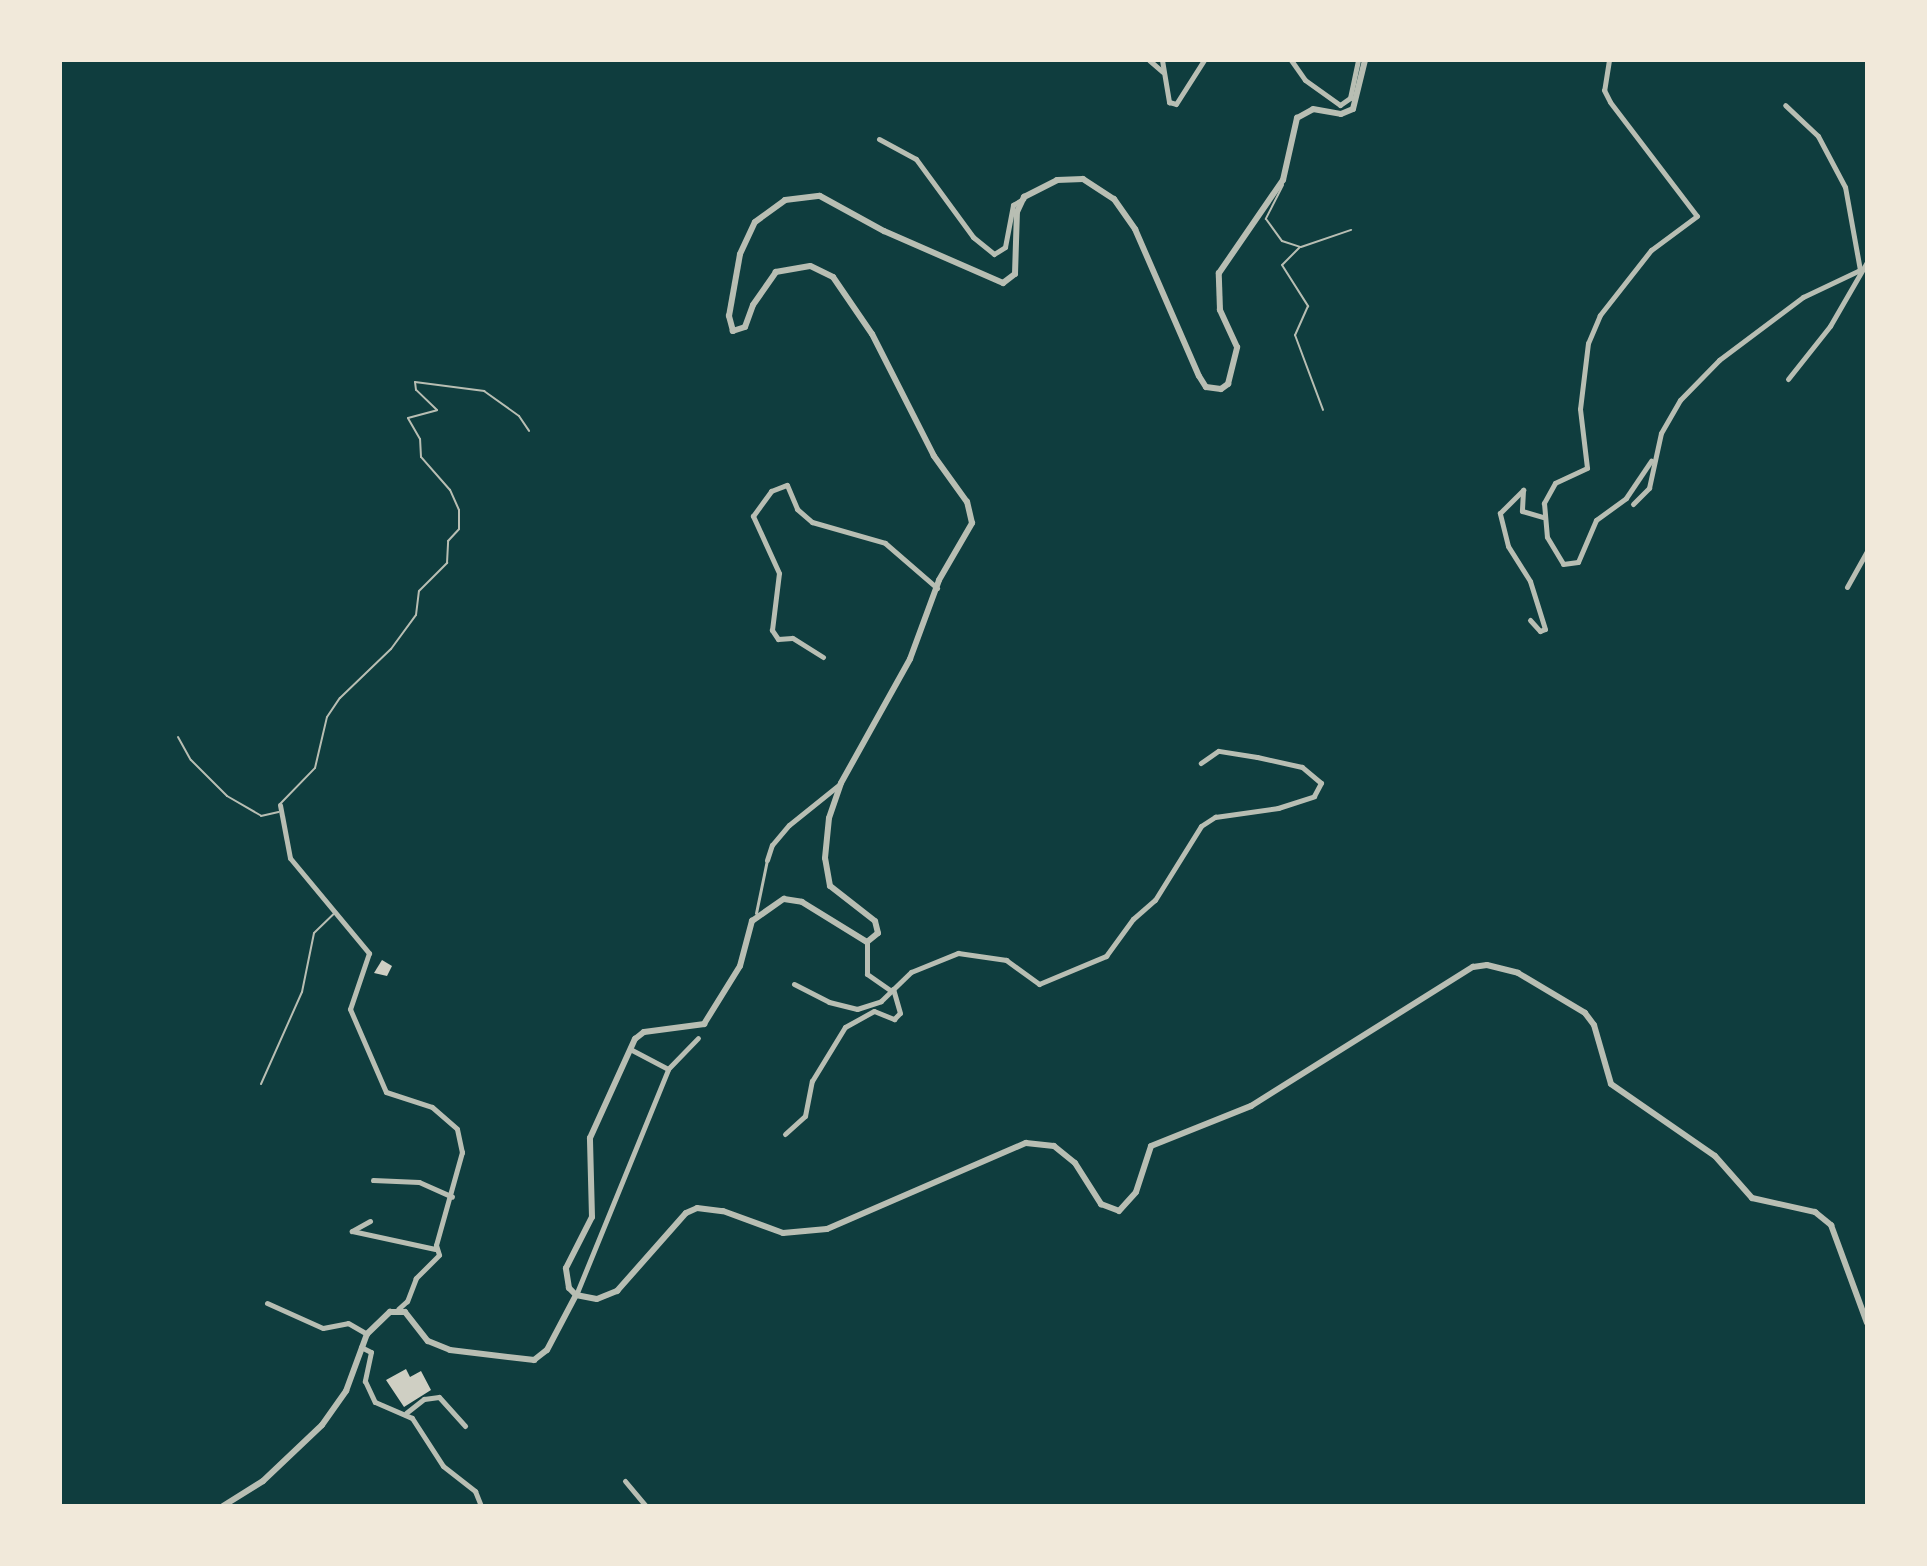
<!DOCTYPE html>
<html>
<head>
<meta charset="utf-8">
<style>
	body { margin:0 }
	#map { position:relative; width:1927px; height:1566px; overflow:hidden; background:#0f3d3e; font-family:"Asap Condensed",sans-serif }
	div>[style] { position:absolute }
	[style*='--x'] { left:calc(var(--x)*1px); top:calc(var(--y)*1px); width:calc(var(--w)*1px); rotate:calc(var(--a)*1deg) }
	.building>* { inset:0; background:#cfcfc3 }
	.service>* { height:2px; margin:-1px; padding:0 1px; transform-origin:1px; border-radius:1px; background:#b8beb3 }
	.pedestrian>* { height:3px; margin:-1.5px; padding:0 1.5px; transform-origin:1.5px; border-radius:1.5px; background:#b8beb3 }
	.minor>* { height:5px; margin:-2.5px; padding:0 2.5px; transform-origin:2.5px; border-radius:2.5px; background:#b8beb3 }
	.tertiary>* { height:6px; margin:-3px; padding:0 3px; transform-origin:3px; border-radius:3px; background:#b8beb3 }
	span { translate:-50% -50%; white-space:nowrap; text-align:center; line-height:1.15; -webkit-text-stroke:7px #f1e9da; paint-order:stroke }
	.frame { position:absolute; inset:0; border:62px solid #f1e9da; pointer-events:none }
</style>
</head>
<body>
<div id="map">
	<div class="building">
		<div style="clip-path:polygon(382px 960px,392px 966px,387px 976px,374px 973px)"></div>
		<div style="clip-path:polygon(406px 1369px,410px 1377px,421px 1371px,431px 1390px,404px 1407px,386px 1380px)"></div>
	</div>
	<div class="service">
		<div style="--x:1283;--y:185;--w:38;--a:117"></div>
		<div style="--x:1266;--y:219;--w:27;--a:54"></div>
		<div style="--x:1282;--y:241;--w:19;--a:18"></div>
		<div style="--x:1300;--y:247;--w:25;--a:135"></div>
		<div style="--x:1282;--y:265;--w:49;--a:57.6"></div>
		<div style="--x:1308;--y:306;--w:32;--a:114"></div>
		<div style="--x:1295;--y:335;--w:80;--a:69.5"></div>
		<div style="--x:1301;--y:247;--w:53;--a:-18.8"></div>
		<div style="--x:178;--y:737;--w:26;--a:61"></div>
		<div style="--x:191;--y:760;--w:51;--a:45"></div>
		<div style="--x:227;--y:796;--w:39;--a:30"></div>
		<div style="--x:261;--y:816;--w:18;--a:-13"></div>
		<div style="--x:280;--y:804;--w:50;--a:-45.8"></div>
		<div style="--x:315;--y:768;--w:52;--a:-76.8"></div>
		<div style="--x:327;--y:717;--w:23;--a:-56"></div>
		<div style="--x:340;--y:698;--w:71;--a:-43.9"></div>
		<div style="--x:391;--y:649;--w:42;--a:-53.7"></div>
		<div style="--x:416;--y:615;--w:24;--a:-83"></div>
		<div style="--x:419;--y:591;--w:40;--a:-45"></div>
		<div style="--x:447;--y:563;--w:22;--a:-87"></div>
		<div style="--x:448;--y:541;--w:16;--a:-47"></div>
		<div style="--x:459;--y:529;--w:19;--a:-90"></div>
		<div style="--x:459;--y:510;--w:22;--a:-114"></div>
		<div style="--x:450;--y:490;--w:44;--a:-131.3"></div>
		<div style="--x:421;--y:457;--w:18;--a:-93"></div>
		<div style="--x:420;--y:439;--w:24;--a:-120"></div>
		<div style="--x:408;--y:418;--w:30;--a:-15"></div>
		<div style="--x:437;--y:410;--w:29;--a:-136"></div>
		<div style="--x:416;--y:390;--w:8;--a:-97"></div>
		<div style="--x:415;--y:382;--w:70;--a:7.4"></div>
		<div style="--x:484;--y:391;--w:43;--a:35.5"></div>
		<div style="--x:519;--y:416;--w:18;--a:56"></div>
		<div style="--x:261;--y:1084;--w:101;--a:-66"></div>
		<div style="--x:302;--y:992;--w:60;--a:-78.5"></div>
		<div style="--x:314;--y:933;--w:28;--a:-44"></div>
	</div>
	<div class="pedestrian">
		<div style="--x:756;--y:913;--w:54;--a:-78.3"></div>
	</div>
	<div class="minor">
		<div style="--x:1149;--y:60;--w:18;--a:41"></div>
		<div style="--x:1162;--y:60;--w:43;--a:80.5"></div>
		<div style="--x:1169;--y:102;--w:7;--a:16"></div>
		<div style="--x:1176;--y:104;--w:52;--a:-57.5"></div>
		<div style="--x:1291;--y:60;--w:24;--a:55"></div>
		<div style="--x:1305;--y:80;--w:43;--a:35.5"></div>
		<div style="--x:1340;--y:105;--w:12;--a:-35"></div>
		<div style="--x:1350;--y:98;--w:39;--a:-78"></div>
		<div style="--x:1609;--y:60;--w:30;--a:99"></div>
		<div style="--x:1604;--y:90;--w:13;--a:63"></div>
		<div style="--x:1610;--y:102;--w:143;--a:52.7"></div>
		<div style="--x:1697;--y:216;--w:57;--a:143.5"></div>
		<div style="--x:1651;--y:250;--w:83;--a:128.1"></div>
		<div style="--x:1600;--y:315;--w:30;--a:113"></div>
		<div style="--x:1588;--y:343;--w:66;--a:96.9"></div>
		<div style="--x:1580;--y:409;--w:59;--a:83.2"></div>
		<div style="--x:1587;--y:468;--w:35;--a:155"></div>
		<div style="--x:1555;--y:483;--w:23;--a:119"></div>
		<div style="--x:1544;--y:503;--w:34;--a:85"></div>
		<div style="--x:1547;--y:537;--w:31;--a:59"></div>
		<div style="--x:1563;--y:564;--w:15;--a:-8"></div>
		<div style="--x:1578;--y:562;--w:46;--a:-66.8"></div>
		<div style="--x:1596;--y:520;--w:37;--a:-36"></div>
		<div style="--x:1626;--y:498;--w:45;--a:-56"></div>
		<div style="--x:879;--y:139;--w:42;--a:28.4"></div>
		<div style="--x:916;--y:159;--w:97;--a:53.8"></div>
		<div style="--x:973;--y:237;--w:27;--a:39"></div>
		<div style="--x:994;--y:254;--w:13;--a:-32"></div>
		<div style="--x:1005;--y:247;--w:43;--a:-79.2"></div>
		<div style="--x:1013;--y:205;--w:12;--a:-31"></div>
		<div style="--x:1788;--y:379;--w:68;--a:-51.6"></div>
		<div style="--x:1830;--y:326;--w:74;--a:-60"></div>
		<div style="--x:1633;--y:504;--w:23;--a:-45"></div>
		<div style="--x:1649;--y:488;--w:56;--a:-77.7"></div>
		<div style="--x:1661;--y:433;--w:38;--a:-60"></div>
		<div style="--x:1680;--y:400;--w:56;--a:-45.7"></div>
		<div style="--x:1719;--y:360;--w:105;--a:-36.9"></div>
		<div style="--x:1803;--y:297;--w:63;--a:-25.3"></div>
		<div style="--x:1860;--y:270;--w:84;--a:-100.2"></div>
		<div style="--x:1845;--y:187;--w:58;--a:-117.9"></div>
		<div style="--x:1818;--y:136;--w:45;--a:-136.8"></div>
		<div style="--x:1847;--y:587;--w:41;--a:-60.9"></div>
		<div style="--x:1530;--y:620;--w:15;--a:48"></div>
		<div style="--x:1540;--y:631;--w:5;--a:-22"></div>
		<div style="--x:1545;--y:629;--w:50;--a:-107.4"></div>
		<div style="--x:1530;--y:581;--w:41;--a:-122.2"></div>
		<div style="--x:1508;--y:546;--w:34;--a:-104"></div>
		<div style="--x:1500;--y:513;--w:33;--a:-45"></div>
		<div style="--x:1523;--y:490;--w:21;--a:93"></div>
		<div style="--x:1522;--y:511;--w:22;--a:16"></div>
		<div style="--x:823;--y:657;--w:36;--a:-148"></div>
		<div style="--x:792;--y:638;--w:14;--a:176"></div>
		<div style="--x:778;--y:639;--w:11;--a:-124"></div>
		<div style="--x:772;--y:630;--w:57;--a:-83"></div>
		<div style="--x:779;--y:573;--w:63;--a:-114.5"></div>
		<div style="--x:753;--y:516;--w:31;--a:-54"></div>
		<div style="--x:771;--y:491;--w:17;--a:-21"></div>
		<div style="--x:787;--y:485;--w:26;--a:67"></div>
		<div style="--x:797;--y:509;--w:20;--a:41"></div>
		<div style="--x:812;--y:522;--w:76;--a:16"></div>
		<div style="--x:885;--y:543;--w:69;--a:40.9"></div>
		<div style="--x:280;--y:805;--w:54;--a:79.3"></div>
		<div style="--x:290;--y:858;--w:124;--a:50.3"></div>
		<div style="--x:369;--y:953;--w:59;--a:108.7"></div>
		<div style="--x:350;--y:1009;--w:90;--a:66.6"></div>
		<div style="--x:386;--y:1092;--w:48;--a:18.1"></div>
		<div style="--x:432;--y:1107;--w:33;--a:41"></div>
		<div style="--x:457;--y:1129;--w:24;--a:78"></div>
		<div style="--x:462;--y:1152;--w:97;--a:105.6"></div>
		<div style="--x:436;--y:1245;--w:10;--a:73"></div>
		<div style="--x:439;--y:1255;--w:33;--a:135"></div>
		<div style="--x:416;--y:1278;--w:25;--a:111"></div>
		<div style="--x:407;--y:1301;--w:12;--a:138"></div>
		<div style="--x:767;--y:860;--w:16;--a:-72"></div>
		<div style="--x:772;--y:845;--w:26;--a:-50"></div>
		<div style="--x:789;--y:825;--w:65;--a:-38.8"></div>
		<div style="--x:867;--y:942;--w:32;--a:90"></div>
		<div style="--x:867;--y:974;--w:28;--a:35"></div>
		<div style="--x:794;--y:984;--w:39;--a:27"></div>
		<div style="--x:829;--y:1002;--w:29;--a:14"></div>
		<div style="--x:857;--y:1009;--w:25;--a:-18"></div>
		<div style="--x:881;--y:1001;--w:42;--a:-44"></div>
		<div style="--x:911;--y:972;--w:51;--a:-22"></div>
		<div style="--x:958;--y:953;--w:49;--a:8.3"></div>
		<div style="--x:1006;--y:960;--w:41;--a:36"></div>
		<div style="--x:1039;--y:984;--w:73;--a:-22.7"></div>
		<div style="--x:1106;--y:956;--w:46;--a:-53.9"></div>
		<div style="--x:1133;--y:919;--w:29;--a:-41"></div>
		<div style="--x:1155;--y:900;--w:87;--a:-58.1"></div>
		<div style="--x:1201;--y:826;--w:17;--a:-33"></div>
		<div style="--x:1215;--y:817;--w:64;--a:-8.1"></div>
		<div style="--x:1278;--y:808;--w:38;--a:-18"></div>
		<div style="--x:1314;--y:796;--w:15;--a:-62"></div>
		<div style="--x:1321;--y:783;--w:25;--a:-140"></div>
		<div style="--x:1302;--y:767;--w:46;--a:-167.5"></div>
		<div style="--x:1257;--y:757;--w:39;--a:-171"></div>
		<div style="--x:1218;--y:751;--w:21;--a:145"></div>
		<div style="--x:630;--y:1049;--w:43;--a:27.8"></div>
		<div style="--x:785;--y:1134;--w:27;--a:-42"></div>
		<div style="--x:805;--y:1116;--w:36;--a:-79"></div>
		<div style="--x:812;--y:1081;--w:63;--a:-58.6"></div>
		<div style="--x:845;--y:1027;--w:33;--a:-29"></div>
		<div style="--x:874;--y:1011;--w:22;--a:22"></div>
		<div style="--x:894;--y:1019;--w:8;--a:-45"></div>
		<div style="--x:900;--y:1013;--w:25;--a:-106"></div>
		<div style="--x:373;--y:1180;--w:46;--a:2.5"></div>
		<div style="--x:419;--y:1182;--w:36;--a:24"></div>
		<div style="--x:370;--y:1221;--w:21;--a:151"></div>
		<div style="--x:352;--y:1231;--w:85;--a:12.2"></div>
		<div style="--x:576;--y:1295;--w:244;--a:-67.8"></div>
		<div style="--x:668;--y:1069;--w:43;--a:-45.9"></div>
		<div style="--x:267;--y:1303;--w:61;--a:24.1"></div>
		<div style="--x:323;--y:1328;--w:25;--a:-11"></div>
		<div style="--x:348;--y:1323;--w:22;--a:30"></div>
		<div style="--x:361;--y:1347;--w:11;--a:27"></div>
		<div style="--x:371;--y:1352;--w:30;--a:102"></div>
		<div style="--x:365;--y:1381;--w:23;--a:65"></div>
		<div style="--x:375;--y:1402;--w:40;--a:23.4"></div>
		<div style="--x:412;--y:1418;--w:57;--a:57.1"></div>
		<div style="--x:443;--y:1466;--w:41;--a:38"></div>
		<div style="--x:475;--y:1491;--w:16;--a:68"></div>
		<div style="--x:406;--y:1413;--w:23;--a:-38"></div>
		<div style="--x:424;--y:1399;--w:15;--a:-8"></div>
		<div style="--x:439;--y:1397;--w:39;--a:48"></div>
		<div style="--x:625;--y:1481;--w:33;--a:50"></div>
	</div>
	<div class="tertiary">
		<div style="--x:576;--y:1295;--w:10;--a:-135"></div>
		<div style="--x:569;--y:1288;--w:20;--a:-99"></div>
		<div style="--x:566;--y:1268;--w:57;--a:-63"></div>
		<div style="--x:592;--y:1217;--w:79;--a:-91.5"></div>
		<div style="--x:590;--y:1138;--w:109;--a:-65.6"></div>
		<div style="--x:635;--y:1039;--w:11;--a:-38"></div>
		<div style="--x:644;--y:1032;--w:61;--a:-7.6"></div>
		<div style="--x:704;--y:1024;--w:68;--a:-58.2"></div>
		<div style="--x:740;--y:966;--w:47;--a:-75.1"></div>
		<div style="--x:752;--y:921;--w:39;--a:-35"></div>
		<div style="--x:784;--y:899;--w:18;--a:9"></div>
		<div style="--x:802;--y:902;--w:76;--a:31.6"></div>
		<div style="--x:867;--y:942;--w:14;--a:-39"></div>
		<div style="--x:878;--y:933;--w:12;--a:-104"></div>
		<div style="--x:875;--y:921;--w:57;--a:-142.1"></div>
		<div style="--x:830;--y:886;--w:28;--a:-100"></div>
		<div style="--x:825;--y:858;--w:40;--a:-84.3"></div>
		<div style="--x:829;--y:818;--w:37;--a:-71"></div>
		<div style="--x:841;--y:783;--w:142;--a:-60.9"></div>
		<div style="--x:910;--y:659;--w:84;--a:-69.8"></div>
		<div style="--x:939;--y:580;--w:66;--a:-59.9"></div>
		<div style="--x:972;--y:523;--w:22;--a:-103"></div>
		<div style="--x:967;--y:502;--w:57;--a:-125.7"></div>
		<div style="--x:934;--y:456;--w:137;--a:-116.9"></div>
		<div style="--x:872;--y:334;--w:69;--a:-124.4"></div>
		<div style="--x:833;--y:277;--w:25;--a:-154"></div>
		<div style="--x:810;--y:266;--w:35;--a:170"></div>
		<div style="--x:776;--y:272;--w:40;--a:124.9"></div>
		<div style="--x:753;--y:305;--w:23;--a:110"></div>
		<div style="--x:745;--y:327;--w:13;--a:162"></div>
		<div style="--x:733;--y:331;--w:16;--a:-105"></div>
		<div style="--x:729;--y:316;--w:63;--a:-79.9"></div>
		<div style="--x:740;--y:254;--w:35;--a:-65"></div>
		<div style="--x:755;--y:222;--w:37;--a:-36"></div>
		<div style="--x:785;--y:200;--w:35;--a:-7"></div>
		<div style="--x:820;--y:196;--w:73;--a:28.7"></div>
		<div style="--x:884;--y:231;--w:130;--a:23.6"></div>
		<div style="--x:1003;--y:283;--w:15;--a:-37"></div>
		<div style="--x:1015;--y:274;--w:62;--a:-88.2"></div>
		<div style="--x:1017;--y:212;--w:17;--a:-65"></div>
		<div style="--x:1024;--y:197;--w:37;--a:-27"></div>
		<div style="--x:1057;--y:180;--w:26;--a:-2"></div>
		<div style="--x:1083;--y:179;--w:37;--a:33"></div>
		<div style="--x:1114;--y:199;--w:37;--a:55"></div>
		<div style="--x:1135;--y:229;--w:160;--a:66.5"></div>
		<div style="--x:1199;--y:376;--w:13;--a:58"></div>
		<div style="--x:1206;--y:387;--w:15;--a:8"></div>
		<div style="--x:1221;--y:389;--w:9;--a:-36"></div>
		<div style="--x:1228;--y:384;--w:38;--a:-76"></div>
		<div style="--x:1237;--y:347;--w:41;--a:-114.7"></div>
		<div style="--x:1220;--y:310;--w:37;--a:-92"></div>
		<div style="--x:1219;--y:273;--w:113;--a:-55.5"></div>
		<div style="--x:1283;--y:180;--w:64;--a:-77.3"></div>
		<div style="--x:1297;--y:118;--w:18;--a:-29"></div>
		<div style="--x:1313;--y:109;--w:28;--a:10"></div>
		<div style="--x:1341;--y:114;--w:13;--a:-23"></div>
		<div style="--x:1353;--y:109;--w:50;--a:-76.2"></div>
		<div style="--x:576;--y:1295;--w:21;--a:11"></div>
		<div style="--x:597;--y:1299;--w:22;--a:-22"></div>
		<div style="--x:617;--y:1291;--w:104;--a:-48.5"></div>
		<div style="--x:686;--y:1213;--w:12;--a:-24"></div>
		<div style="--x:697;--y:1208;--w:26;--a:7"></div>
		<div style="--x:723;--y:1211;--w:64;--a:20.1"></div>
		<div style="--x:783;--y:1233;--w:44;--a:-5.2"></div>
		<div style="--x:827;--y:1229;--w:217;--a:-23.4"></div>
		<div style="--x:1026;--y:1143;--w:28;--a:6"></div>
		<div style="--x:1054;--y:1146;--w:27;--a:39"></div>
		<div style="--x:1075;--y:1163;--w:49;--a:57.6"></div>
		<div style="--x:1101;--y:1204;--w:19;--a:21"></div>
		<div style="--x:1119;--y:1211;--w:25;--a:-48"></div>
		<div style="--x:1136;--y:1192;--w:48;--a:-71.9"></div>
		<div style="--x:1151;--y:1146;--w:108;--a:-21.8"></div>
		<div style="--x:1251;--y:1106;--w:262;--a:-32.1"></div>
		<div style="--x:1473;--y:967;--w:14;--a:-8"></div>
		<div style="--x:1487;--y:965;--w:32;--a:14"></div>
		<div style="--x:1518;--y:973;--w:78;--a:30.8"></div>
		<div style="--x:1585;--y:1013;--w:15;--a:53"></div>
		<div style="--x:1594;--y:1025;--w:61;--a:73.9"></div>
		<div style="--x:1611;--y:1084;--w:126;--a:34.7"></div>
		<div style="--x:1715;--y:1156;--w:56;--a:48.6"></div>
		<div style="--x:1752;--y:1198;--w:65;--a:12.5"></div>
		<div style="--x:1815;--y:1212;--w:21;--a:39"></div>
		<div style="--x:1831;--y:1225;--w:104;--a:69.8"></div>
		<div style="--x:223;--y:1506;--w:47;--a:-32"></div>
		<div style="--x:263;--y:1481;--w:81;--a:-43.5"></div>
		<div style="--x:322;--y:1425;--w:42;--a:-54.8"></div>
		<div style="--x:346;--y:1391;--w:61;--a:-69.8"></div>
		<div style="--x:367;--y:1334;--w:32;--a:-44"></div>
		<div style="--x:390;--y:1312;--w:15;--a:0"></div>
		<div style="--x:405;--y:1312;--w:37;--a:52"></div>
		<div style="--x:428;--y:1341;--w:24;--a:22"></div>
		<div style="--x:450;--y:1350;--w:85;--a:6.8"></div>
		<div style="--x:534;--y:1360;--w:16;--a:-38"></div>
		<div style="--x:547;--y:1350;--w:62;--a:-62.2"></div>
	</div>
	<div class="frame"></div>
</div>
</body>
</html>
